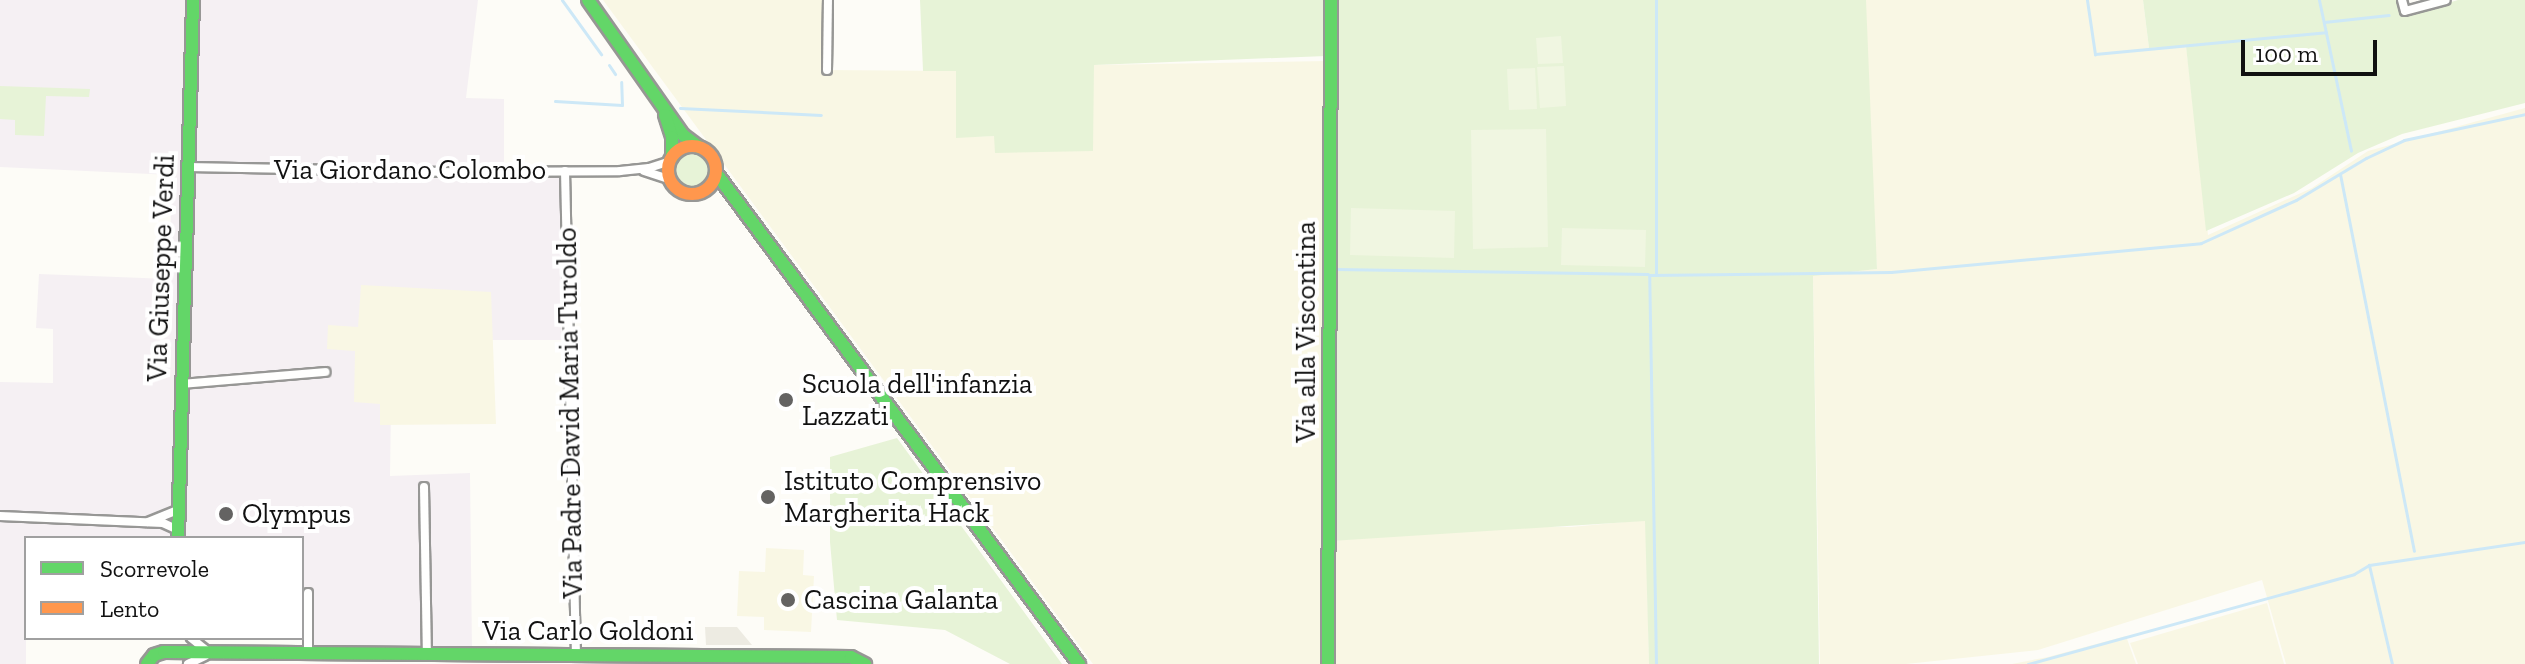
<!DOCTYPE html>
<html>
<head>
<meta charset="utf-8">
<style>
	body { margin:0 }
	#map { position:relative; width:2525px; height:664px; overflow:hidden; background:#fdfcf7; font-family:"Zilla Slab",serif }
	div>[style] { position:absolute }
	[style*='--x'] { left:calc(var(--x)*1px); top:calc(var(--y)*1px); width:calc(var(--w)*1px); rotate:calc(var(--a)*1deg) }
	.industrial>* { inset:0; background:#f5f0f3 }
	.farmland>* { inset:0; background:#f9f7e4 }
	.green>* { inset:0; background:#e7f3d7 }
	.round { border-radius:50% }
	.pitch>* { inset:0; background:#f0f6e1 }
	.plaza>* { inset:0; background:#edebe2 }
	.stream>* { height:3px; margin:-1.5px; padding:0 1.5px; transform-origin:1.5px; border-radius:1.5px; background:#cde8f7 }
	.roads { filter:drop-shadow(2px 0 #979795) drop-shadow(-2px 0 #979795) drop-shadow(0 2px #979795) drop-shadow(0 -2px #979795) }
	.street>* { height:8px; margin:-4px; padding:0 4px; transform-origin:4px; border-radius:4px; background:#fffffe }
	.fast>* { height:12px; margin:-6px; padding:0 6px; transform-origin:6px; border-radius:6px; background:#63d668 }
	.slow>* { height:12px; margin:-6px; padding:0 6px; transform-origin:6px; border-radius:6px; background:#ff974d }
	.slow>.ring { margin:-6px; padding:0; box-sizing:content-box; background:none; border:12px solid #ff974d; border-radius:50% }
	.dots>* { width:22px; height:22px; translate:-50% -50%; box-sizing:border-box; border:4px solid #fff; border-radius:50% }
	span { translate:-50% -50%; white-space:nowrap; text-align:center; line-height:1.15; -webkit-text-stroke:8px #fff; paint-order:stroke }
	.street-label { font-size:28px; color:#111 }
	.poi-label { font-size:28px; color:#111 }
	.left { translate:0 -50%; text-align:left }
	.legend { position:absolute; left:24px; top:536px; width:280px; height:104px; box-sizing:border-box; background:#fff; border:2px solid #a0a0a0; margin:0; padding:10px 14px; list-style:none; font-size:24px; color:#111 }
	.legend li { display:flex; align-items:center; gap:16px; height:40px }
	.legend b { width:40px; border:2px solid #a0a0a0 }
	.scale { position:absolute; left:2241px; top:40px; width:136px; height:36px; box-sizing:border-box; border:4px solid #111; border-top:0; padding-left:10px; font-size:24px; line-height:28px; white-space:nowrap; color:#111; -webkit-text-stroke:6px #fff; paint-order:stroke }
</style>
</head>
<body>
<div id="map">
	<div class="industrial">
		<div style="clip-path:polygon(0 0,478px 0,466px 98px,504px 99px,504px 179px,560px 178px,562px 340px,441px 340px,391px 406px,390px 476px,470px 473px,472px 649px,312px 650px,312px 588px,302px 588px,302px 538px,26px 538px,26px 664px,0 664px,0 382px,53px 383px,53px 329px,36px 328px,39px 274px,169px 279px,172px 175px,0 167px)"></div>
	</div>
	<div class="farmland">
		<div style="clip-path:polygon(603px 0,823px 0,824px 70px,956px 71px,956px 137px,995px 136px,996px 153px,1094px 65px,1327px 61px,1324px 664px,1093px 664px)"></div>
		<div style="clip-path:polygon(1861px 0,2143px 0,2149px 48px,2186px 45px,2208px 235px,2312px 188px,2368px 151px,2525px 108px,2525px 664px,2286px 664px,2262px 580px,2038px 650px,1906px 664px,1820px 664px,1813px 275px,1877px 269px,1861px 41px)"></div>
		<div style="clip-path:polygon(361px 285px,491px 292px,496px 424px,380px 425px,380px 404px,354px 402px,355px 351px,327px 349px,328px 325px,358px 327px)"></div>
		<div style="clip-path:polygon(1646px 520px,1649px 664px,1329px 664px,1330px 541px,1482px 527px,1571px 527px)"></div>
		<div style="clip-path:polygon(766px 548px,804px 550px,803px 575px,814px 576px,811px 632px,764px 630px,764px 617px,737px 616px,739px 571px,765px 572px)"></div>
		<div style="clip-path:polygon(2267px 603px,2284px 664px,2138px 664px,2130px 643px)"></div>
		<div style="clip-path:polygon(2126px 636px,2136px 664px,2012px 664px,2048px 657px)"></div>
	</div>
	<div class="green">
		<div style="clip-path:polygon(920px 0,1327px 0,1326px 56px,1094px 65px,1093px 151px,995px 153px,994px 136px,956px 138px,956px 71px,923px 71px)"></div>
		<div style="clip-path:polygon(1336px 0,1866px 0,1877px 269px,1813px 276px,1819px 664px,1649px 664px,1645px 521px,1331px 541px)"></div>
		<div style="clip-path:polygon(2143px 0,2397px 0,2402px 17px,2458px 0,2525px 0,2525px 103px,2402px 134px,2358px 153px,2294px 193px,2206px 231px,2186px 46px,2149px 48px)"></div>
		<div style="clip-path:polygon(0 86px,90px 89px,89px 97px,46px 96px,44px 136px,15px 135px,15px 120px,0 119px)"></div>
		<div class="round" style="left:675px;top:153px;width:34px;height:34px"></div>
		<div style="clip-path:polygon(897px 438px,1062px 664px,1010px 664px,945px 630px,837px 620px,830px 542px,830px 457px)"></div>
	</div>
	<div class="pitch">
		<div style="clip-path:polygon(1561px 36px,1563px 63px,1538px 64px,1536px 38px)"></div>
		<div style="clip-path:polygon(1564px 66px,1566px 106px,1540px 108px,1537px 67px)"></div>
		<div style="clip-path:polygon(1535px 68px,1537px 109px,1509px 110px,1507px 69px)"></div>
		<div style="clip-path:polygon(1546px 129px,1548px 247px,1473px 249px,1471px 130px)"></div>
		<div style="clip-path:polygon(1351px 208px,1455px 211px,1454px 258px,1350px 255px)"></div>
		<div style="clip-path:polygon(1562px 228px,1646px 230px,1645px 267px,1561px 265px)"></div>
	</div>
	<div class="plaza">
		<div style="clip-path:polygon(705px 627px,737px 627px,752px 645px,706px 645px)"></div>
	</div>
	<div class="stream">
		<div style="--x:562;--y:0;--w:67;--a:54.2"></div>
		<div style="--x:2087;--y:0;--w:55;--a:81.6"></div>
		<div style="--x:2095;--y:54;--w:232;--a:-5.4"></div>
		<div style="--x:2319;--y:0;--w:154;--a:78"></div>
		<div style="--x:2324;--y:22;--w:65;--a:-6.1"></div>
		<div style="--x:609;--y:65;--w:11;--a:56"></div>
		<div style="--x:555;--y:101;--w:67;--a:3.4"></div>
		<div style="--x:622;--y:105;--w:23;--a:-92"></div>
		<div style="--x:680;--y:108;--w:141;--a:2.8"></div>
		<div style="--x:2340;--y:174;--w:384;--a:78.9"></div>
		<div style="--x:1336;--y:269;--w:312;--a:0.9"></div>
		<div style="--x:1656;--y:275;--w:275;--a:-90"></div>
		<div style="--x:1656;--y:664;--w:389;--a:-91"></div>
		<div style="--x:1649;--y:275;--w:242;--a:-0.7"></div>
		<div style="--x:1891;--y:272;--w:311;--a:-5.3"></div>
		<div style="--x:2201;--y:243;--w:104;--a:-24.4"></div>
		<div style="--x:2296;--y:200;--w:82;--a:-31"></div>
		<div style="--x:2366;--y:158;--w:42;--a:-25.3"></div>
		<div style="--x:2404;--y:140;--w:124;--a:-12.1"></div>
		<div style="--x:2028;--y:664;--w:338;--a:-15.4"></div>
		<div style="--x:2354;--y:574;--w:17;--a:-31"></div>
		<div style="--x:2392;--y:664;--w:102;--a:-103.1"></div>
		<div style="--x:2369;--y:565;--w:158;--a:-8.4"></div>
	</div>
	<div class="roads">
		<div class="street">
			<div style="--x:2402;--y:0;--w:11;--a:75"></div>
			<div style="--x:2405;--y:11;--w:42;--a:-15"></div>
			<div style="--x:827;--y:70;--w:70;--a:-89.2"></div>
			<div style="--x:188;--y:167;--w:267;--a:1.1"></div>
			<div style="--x:455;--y:172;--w:165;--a:-0.3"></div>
			<div style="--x:620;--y:171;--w:29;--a:-6"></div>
			<div style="--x:649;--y:168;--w:22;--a:-18"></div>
			<div style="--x:565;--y:171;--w:484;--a:88.7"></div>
			<div style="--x:644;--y:171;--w:28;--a:18"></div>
			<div style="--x:182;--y:384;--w:144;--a:-4.8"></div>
			<div style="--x:424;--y:487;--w:168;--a:89"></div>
			<div style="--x:0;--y:516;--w:163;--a:2.5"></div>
			<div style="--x:163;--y:523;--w:17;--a:25"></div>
			<div style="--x:148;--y:522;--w:32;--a:-22"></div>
			<div style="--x:191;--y:638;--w:21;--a:39"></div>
			<div style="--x:308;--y:655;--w:62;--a:-90"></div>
			<div style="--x:188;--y:664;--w:19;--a:-25"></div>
		</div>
		<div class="fast">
			<div style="--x:588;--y:0;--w:165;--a:54.9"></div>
			<div style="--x:683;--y:135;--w:20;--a:37"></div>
			<div style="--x:665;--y:115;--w:23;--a:72"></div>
			<div style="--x:672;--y:137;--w:20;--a:90"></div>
			<div style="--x:716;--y:173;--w:611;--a:53.52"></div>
			<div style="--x:178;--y:538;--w:538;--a:-88.4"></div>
			<div style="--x:147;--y:664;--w:11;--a:-52"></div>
			<div style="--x:154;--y:655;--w:10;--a:-17"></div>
			<div style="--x:164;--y:652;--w:687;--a:0.42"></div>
			<div style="--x:851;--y:657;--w:16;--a:27"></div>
			<div style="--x:1328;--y:664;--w:664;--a:-89.74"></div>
		</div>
		<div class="slow">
			<div class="ring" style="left:668px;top:146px;width:36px;height:36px"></div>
		</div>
	</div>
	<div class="dots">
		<div style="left:786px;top:400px;background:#646362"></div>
		<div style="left:768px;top:497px;background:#646362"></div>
		<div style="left:226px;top:514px;background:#646362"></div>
		<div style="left:788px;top:600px;background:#646362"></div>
	</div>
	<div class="street-label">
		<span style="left:410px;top:170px">Via Giordano Colombo</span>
		<span style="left:161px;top:268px;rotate:-88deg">Via Giuseppe Verdi</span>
		<span style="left:1306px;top:332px;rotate:-90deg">Via alla Viscontina</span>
		<span style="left:570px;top:413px;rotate:-91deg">Via Padre David Maria Turoldo</span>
		<span style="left:588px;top:631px">Via Carlo Goldoni</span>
	</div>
	<div class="poi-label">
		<span class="left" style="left:802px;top:400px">Scuola dell'infanzia<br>Lazzati</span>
		<span class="left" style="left:784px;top:497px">Istituto Comprensivo<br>Margherita Hack</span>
		<span class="left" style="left:242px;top:514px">Olympus</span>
		<span class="left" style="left:804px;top:600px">Cascina Galanta</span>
	</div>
	<ul class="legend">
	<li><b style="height:10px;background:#63d668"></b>Scorrevole</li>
	<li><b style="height:10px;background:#ff974d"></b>Lento</li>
	</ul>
	<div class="scale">100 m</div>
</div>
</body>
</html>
